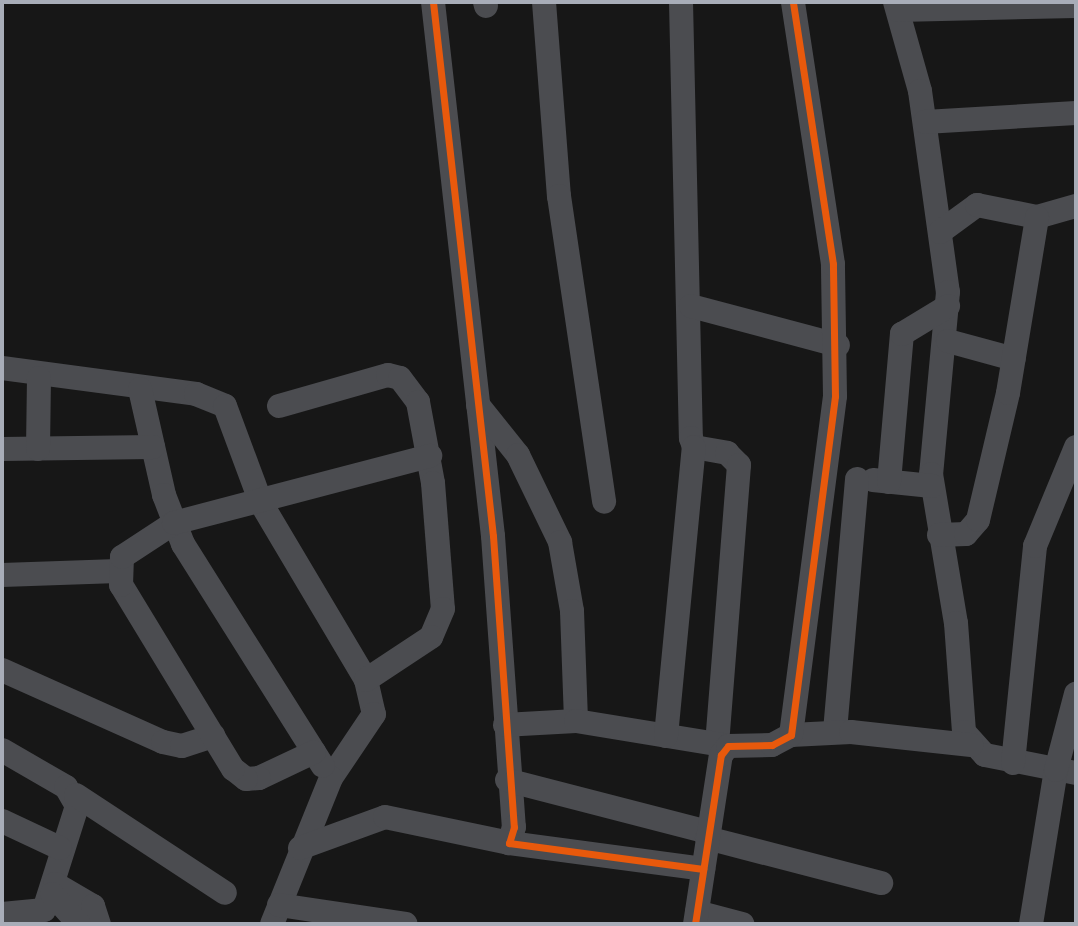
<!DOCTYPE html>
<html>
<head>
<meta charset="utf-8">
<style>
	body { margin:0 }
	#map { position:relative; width:1078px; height:926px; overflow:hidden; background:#171717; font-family:Mulish,sans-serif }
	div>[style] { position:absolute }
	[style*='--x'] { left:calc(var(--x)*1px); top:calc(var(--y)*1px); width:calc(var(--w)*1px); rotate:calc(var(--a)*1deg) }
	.minor>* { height:24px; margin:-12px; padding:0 12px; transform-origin:12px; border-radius:12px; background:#4b4c50 }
	.cycleway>* { height:7px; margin:-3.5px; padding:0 3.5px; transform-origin:3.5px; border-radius:3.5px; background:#e8590c }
	span { translate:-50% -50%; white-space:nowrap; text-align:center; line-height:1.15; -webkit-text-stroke:6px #111113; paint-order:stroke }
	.frame { position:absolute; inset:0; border:4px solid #a8adb8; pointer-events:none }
</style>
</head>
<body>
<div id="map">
	<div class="minor">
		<div style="--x:433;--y:2;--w:537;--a:83.59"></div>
		<div style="--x:493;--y:536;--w:292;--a:85.9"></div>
		<div style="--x:514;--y:827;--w:17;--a:107"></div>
		<div style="--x:509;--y:843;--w:196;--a:7.6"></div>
		<div style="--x:485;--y:2;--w:4;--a:76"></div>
		<div style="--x:544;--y:2;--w:195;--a:85.6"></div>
		<div style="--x:559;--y:196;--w:309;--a:81.6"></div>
		<div style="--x:681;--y:2;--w:436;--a:88.7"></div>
		<div style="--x:691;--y:438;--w:9;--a:72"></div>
		<div style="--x:694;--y:447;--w:34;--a:10"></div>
		<div style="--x:727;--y:453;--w:17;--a:45"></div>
		<div style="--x:739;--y:465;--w:280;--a:94.5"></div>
		<div style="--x:895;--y:2;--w:92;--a:74.3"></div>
		<div style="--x:920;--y:91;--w:203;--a:82.1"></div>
		<div style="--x:948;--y:292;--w:183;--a:95.3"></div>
		<div style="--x:931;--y:474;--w:151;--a:80.5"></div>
		<div style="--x:956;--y:623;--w:109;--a:85.8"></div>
		<div style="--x:964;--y:732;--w:31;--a:48"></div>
		<div style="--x:985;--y:755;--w:93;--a:11.2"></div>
		<div style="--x:898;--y:10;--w:178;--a:-1.3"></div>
		<div style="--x:925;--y:122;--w:151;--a:-3.4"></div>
		<div style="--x:940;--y:232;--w:46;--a:-36.1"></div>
		<div style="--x:977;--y:205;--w:61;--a:11.3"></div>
		<div style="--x:1037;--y:217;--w:41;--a:-15.8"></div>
		<div style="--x:691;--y:306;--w:152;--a:14.9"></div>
		<div style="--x:948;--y:341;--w:68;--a:15.3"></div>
		<div style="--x:2;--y:368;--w:196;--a:7.6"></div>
		<div style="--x:196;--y:394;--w:31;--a:22"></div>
		<div style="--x:225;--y:406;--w:103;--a:69.6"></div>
		<div style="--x:261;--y:503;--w:206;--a:59.3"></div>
		<div style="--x:366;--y:680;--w:35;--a:77"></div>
		<div style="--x:374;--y:714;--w:77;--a:123.9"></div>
		<div style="--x:331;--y:778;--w:157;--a:112"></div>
		<div style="--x:140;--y:389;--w:109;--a:77.2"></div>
		<div style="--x:164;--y:495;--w:53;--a:68.8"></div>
		<div style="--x:183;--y:544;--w:262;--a:57.8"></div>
		<div style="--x:478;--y:405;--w:64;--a:51.3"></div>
		<div style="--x:518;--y:455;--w:97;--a:64.2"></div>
		<div style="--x:560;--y:542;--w:70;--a:80.1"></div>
		<div style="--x:572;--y:611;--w:110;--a:87.9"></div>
		<div style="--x:279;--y:406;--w:113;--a:-15.9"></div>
		<div style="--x:388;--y:375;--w:12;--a:14"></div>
		<div style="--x:400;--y:378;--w:30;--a:53"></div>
		<div style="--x:418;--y:402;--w:82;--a:79.5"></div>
		<div style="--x:433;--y:483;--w:126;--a:85.5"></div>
		<div style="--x:443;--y:609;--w:30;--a:113"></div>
		<div style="--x:431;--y:637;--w:78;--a:146.5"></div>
		<div style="--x:2;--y:449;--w:151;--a:-0.8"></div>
		<div style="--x:38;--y:449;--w:71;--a:-89.2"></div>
		<div style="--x:873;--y:480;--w:59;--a:5.8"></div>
		<div style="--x:889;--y:482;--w:149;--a:-85"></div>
		<div style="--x:902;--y:334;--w:54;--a:-31.3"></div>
		<div style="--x:939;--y:535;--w:27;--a:-2"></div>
		<div style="--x:966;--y:534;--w:18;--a:-49"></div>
		<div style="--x:978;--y:520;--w:130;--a:-76.7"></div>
		<div style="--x:1008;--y:393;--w:178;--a:-80.6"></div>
		<div style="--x:2;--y:575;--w:116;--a:-2"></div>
		<div style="--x:2;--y:670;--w:176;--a:24.1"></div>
		<div style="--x:163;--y:742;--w:19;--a:12"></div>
		<div style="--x:182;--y:746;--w:33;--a:-18"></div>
		<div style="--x:505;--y:725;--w:71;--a:-3.2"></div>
		<div style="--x:576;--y:721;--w:154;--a:9.3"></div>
		<div style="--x:835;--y:731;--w:253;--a:-85"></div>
		<div style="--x:791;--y:735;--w:60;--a:-2.9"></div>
		<div style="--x:851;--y:732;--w:121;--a:6.2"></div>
		<div style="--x:666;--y:736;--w:290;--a:-84.5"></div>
		<div style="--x:2;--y:750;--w:74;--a:30"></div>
		<div style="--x:66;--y:787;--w:22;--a:60"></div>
		<div style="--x:77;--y:806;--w:109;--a:107.6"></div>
		<div style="--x:44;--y:910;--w:42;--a:174.6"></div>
		<div style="--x:314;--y:752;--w:61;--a:154.7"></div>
		<div style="--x:259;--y:778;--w:13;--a:176"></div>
		<div style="--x:246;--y:779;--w:16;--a:-142"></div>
		<div style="--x:233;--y:769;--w:215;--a:-121.3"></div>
		<div style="--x:121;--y:585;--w:28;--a:-88"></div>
		<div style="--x:122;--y:557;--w:62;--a:-33.2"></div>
		<div style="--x:174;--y:523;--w:265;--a:-14.7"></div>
		<div style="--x:1013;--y:763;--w:218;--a:-84.2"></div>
		<div style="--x:1035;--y:546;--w:107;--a:-67.5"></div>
		<div style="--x:507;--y:780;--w:208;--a:14.5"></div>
		<div style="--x:76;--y:795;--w:178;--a:33.3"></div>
		<div style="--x:2;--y:821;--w:64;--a:25"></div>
		<div style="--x:707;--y:838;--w:180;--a:14.5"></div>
		<div style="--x:300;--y:848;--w:90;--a:-20"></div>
		<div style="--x:385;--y:817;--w:127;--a:11.8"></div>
		<div style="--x:55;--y:884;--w:44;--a:30.1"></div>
		<div style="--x:93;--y:906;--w:19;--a:72"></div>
		<div style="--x:52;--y:894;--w:40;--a:48"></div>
		<div style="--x:279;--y:905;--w:128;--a:8.5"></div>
		<div style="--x:697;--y:912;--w:47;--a:14.9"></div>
		<div style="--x:695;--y:924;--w:171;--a:-81.3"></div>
		<div style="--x:721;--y:755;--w:11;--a:-52"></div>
		<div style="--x:728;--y:746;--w:44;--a:-1.3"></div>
		<div style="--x:772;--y:745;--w:21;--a:-28"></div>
		<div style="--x:791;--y:735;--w:342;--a:-82.6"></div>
		<div style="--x:835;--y:396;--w:132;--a:-90.9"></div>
		<div style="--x:833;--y:264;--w:265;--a:-98.7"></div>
		<div style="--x:1031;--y:924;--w:156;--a:-80.8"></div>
		<div style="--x:1056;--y:770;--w:79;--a:-75.3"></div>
	</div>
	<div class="cycleway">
		<div style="--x:433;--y:2;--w:537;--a:83.59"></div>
		<div style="--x:493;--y:536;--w:292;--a:85.9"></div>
		<div style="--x:514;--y:827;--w:17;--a:107"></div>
		<div style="--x:509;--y:843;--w:196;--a:7.6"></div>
		<div style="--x:695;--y:924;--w:171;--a:-81.3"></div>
		<div style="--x:721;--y:755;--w:11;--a:-52"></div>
		<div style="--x:728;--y:746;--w:44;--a:-1.3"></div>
		<div style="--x:772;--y:745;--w:21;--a:-28"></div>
		<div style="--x:791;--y:735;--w:342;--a:-82.6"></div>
		<div style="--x:835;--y:396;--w:132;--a:-90.9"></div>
		<div style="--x:833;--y:264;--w:265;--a:-98.7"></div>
	</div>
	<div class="frame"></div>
</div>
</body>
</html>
